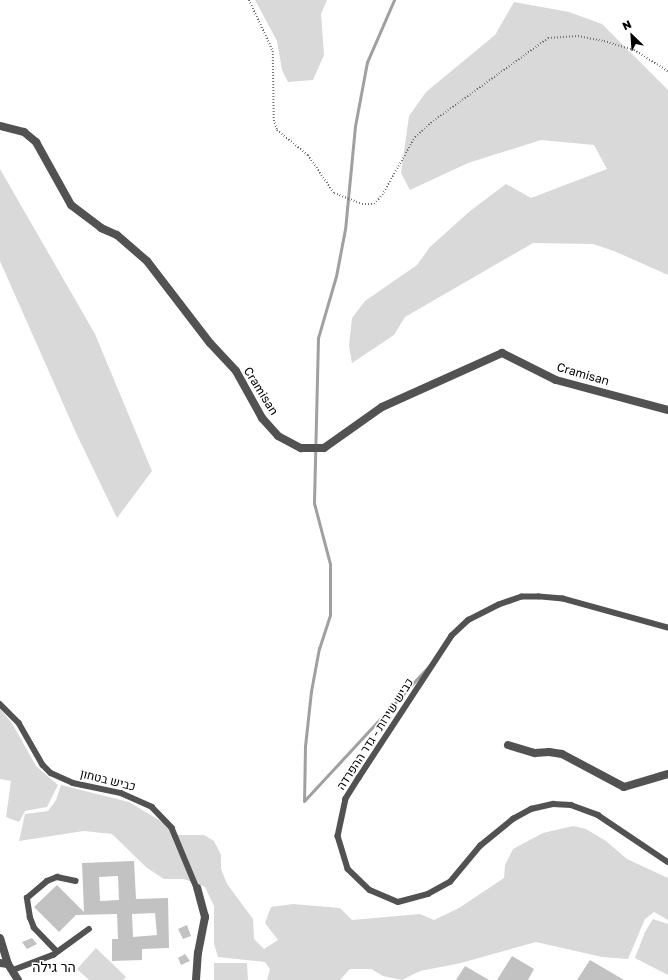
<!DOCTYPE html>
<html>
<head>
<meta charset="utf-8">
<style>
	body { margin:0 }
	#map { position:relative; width:668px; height:980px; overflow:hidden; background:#fff; font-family:"Golos Text",Heebo,sans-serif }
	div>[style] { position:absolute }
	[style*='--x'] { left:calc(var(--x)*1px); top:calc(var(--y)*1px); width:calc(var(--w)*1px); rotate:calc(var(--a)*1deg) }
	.green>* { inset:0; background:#d9d9d9 }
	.stream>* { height:3px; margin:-1.5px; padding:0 1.5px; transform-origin:1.5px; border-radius:1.5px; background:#a0a0a0 }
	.building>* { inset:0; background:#c2c2c2 }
	.path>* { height:1.5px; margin-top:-0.75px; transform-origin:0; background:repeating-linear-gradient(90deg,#747474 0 1px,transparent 0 3px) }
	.service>* { height:5.5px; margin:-2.75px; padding:0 2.75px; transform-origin:2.75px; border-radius:2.75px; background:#525252 }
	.minor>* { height:8px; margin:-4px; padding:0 4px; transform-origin:4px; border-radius:4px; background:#525252 }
	.tertiary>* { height:8px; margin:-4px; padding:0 4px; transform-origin:4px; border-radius:4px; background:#525252 }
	span { translate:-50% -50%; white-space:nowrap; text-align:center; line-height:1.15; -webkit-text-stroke:3px #fff; paint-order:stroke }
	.street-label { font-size:12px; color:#000 }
	.quarter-label { font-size:14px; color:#000 }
	.north { position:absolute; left:612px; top:16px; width:40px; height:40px; -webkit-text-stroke:3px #fff; paint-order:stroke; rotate:335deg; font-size:11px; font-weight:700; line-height:16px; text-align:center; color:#000 }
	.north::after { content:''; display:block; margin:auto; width:14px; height:18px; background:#000; clip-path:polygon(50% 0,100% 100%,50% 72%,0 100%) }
</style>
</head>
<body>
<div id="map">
	<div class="green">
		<div style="clip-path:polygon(255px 0,327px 0,321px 14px,324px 55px,313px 80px,288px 82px,282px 70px,277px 41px)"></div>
		<div style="clip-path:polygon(514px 2px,569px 12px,602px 24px,668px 90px,668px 275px,614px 251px,593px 244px,533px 243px,405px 317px,394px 335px,352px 363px,349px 346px,352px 318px,365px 301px,417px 265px,430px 247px,470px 211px,506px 184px,531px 198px,607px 169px,594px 145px,541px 140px,468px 163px,410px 190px,401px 173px,409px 116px,426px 92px,495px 35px)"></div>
		<div style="clip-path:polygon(0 169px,95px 334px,152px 471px,117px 518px,77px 435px,0 261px)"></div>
		<div style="clip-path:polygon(0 709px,12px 723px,36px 766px,58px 785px,47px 807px,25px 811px,19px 822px,6px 817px,11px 781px,0 779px)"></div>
		<div style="clip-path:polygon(61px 785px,129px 802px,164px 823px,175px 835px,204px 835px,214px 841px,221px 855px,221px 869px,227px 884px,253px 919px,254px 939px,264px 949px,278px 940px,265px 923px,271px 907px,293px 904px,340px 908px,352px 920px,420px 914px,434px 920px,459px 908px,504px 878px,505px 865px,513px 849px,543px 833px,573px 826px,586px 829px,606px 841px,627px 859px,668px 878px,668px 920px,654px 912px,645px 919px,628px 959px,602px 957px,536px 942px,461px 963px,420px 971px,402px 980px,383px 976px,371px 969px,350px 969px,340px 980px,267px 980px,270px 969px,265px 962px,218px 957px,214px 944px,214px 906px,205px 887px,184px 879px,164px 879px,147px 868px,112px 834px,84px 831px,19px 841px,25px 814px,48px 811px,56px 800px)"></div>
		<div style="clip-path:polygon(653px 919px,668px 924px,668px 975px,635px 958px,645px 932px)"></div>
		<div style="clip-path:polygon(96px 948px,126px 977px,123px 980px,89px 980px,77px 969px)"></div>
		<div style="clip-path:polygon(214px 963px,247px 963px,248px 980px,214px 980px)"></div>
	</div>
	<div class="stream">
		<div style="--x:394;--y:0;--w:68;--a:113.5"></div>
		<div style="--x:367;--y:62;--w:65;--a:100.6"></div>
		<div style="--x:355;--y:126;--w:103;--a:95.5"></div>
		<div style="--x:345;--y:229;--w:48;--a:100.8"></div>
		<div style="--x:336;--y:276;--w:65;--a:106.2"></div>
		<div style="--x:318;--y:338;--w:165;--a:91.4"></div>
		<div style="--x:314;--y:503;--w:63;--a:75.3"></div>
		<div style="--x:330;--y:564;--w:51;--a:90"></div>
		<div style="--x:330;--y:615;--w:35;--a:108"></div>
		<div style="--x:319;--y:648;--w:44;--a:100.5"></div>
		<div style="--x:311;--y:691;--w:55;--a:96.2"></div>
		<div style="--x:305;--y:746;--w:55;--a:91"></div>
		<div style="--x:304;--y:801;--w:188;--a:-47.2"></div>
	</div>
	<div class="building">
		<div style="clip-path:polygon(evenodd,134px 861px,136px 899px,168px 898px,169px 948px,142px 949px,142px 960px,112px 961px,112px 939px,118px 939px,117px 914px,76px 915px,59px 932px,34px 907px,57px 885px,84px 912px,82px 863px,134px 861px,118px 876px,119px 900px,100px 901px,99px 877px,118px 876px,134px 861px,155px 913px,157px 935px,133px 937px,132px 914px,155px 913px)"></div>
		<div style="clip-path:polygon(187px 925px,191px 936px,183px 939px,178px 929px)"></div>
		<div style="clip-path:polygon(32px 938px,37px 944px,27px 949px,22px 942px)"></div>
		<div style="clip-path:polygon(185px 954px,190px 961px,181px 965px,178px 958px)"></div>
		<div style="clip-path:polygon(512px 956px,534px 969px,528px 980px,497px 980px)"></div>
		<div style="clip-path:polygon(590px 960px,624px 980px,577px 980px)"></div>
		<div style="clip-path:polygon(465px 966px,489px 980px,456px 980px)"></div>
	</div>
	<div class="path">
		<div style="--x:249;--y:0;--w:56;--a:64.8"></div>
		<div style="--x:273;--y:51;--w:69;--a:89.2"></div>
		<div style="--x:274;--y:120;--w:10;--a:73"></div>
		<div style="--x:277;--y:130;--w:40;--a:39"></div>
		<div style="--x:308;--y:155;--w:46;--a:55.6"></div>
		<div style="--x:334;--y:193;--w:30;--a:21"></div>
		<div style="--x:362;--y:204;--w:12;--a:0"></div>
		<div style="--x:374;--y:204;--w:12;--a:-48"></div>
		<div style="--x:382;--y:195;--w:67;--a:-60.4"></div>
		<div style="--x:415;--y:137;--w:24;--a:-42"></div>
		<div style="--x:433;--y:121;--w:142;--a:-35.8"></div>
		<div style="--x:548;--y:38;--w:30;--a:-4"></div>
		<div style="--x:578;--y:36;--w:26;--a:11"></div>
		<div style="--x:604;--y:41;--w:31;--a:17"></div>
		<div style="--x:634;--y:50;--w:40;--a:32"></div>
	</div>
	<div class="service">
		<div style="--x:668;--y:628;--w:109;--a:-164.6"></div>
		<div style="--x:563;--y:599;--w:24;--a:-175"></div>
		<div style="--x:539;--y:597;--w:17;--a:180"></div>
		<div style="--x:522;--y:597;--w:24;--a:161"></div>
		<div style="--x:499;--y:605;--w:34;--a:153"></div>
		<div style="--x:469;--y:620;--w:23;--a:137"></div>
		<div style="--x:452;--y:636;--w:170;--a:123.2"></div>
		<div style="--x:359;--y:778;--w:25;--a:122"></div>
		<div style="--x:346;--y:799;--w:38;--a:102"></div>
		<div style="--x:338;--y:836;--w:34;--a:73"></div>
		<div style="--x:348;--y:869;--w:30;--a:44"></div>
		<div style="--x:370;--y:890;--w:30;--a:23"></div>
		<div style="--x:398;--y:902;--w:31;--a:-15"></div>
		<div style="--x:428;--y:894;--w:25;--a:-29"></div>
		<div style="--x:450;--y:882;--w:47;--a:-50.2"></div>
		<div style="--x:480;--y:846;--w:43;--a:-39.3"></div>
		<div style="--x:513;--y:819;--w:21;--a:-29"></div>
		<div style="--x:531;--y:809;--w:23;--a:-13"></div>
		<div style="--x:553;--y:804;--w:18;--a:3"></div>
		<div style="--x:571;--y:805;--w:29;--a:20"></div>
		<div style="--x:598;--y:815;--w:84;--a:33.9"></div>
		<div style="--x:0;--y:704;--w:27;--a:45"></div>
		<div style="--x:19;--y:723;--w:48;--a:60.3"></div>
		<div style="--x:43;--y:765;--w:11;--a:45"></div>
		<div style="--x:51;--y:773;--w:24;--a:24"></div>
		<div style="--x:73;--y:783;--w:49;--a:11.8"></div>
		<div style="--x:121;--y:793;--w:34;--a:24"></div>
		<div style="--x:152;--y:807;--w:29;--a:46"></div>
		<div style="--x:172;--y:828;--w:65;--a:67.4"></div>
		<div style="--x:57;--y:952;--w:33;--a:-134"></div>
		<div style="--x:34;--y:928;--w:11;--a:-112"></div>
		<div style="--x:30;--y:918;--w:20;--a:-99"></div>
		<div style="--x:27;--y:898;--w:26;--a:-40"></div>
		<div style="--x:47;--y:881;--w:11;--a:-22"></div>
		<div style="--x:57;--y:877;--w:19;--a:12"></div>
		<div style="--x:13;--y:970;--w:43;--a:-20.6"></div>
		<div style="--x:53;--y:955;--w:44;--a:-35.8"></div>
	</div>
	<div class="minor">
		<div style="--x:0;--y:126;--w:25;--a:14"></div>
		<div style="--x:24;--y:132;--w:16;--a:40"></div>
		<div style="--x:36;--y:142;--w:72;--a:60.9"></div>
		<div style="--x:71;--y:205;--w:38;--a:37"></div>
		<div style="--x:101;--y:228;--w:17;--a:24"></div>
		<div style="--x:117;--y:235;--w:40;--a:41"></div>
		<div style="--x:147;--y:261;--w:103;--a:52.5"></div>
		<div style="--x:210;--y:343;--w:38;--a:47"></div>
		<div style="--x:236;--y:371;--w:54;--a:61"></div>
		<div style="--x:262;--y:418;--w:24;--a:48"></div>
		<div style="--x:278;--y:436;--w:26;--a:28"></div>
		<div style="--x:301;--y:448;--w:23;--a:0"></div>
		<div style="--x:324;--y:448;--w:71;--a:-35.3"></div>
		<div style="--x:382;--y:407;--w:132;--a:-24.2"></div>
		<div style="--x:502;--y:353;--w:60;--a:26.6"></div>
		<div style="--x:556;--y:380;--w:116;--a:15"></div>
		<div style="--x:508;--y:745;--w:28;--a:17"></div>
		<div style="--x:535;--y:753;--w:14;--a:-4"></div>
		<div style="--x:549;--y:752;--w:13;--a:9"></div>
		<div style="--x:562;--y:754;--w:70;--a:28"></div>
		<div style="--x:624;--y:787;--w:46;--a:-16.5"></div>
		<div style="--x:0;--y:938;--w:27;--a:73"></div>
		<div style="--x:196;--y:980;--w:27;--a:-86"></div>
		<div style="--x:198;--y:953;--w:37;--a:-79"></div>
		<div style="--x:205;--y:917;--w:30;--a:-105"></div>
	</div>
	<div class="tertiary">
		<div style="--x:0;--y:963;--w:8;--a:7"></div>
		<div style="--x:8;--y:964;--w:19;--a:58"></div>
	</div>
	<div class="street-label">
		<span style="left:583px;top:374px;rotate:16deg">Cramisan</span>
		<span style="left:261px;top:391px;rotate:58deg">Cramisan</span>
		<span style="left:375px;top:734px;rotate:-57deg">כביש שירות - גדר ההפרדה</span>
		<span style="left:108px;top:780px;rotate:14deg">כביש בטחון</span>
	</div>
	<div class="quarter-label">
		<span style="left:54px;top:967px">הר גילה</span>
	</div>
	<div class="north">N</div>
</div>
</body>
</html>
